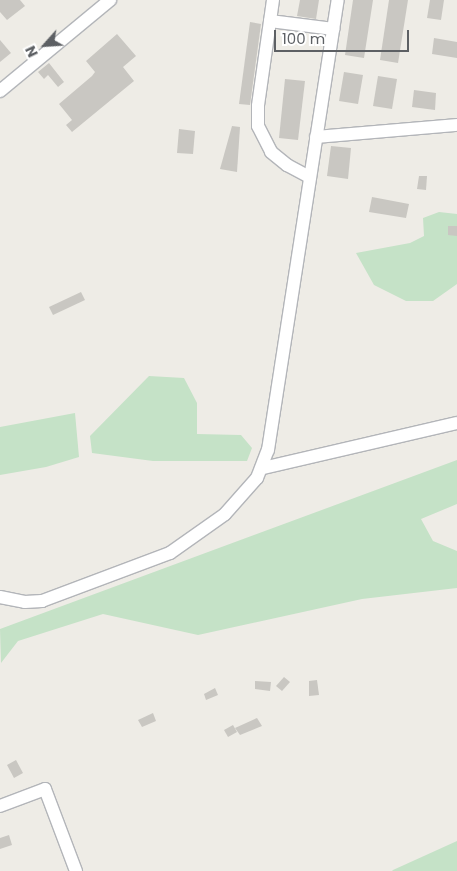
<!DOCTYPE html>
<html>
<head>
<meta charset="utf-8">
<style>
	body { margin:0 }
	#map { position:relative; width:457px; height:871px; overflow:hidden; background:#eeece6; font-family:Poppins,sans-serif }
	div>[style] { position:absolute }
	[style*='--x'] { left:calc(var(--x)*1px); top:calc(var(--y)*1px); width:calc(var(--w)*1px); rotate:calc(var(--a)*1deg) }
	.green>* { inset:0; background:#c5e2c7 }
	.building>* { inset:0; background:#c9c7c2 }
	.roads { filter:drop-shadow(1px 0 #b3b5b9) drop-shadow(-1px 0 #b3b5b9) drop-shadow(0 1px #b3b5b9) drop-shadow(0 -1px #b3b5b9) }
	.minor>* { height:12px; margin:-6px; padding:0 6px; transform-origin:6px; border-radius:6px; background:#fff }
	span { translate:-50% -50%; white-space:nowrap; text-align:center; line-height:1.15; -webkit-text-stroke:4.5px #fff; paint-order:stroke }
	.north { position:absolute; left:20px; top:20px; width:50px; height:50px; -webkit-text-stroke:4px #fff; paint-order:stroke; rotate:244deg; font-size:14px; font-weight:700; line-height:20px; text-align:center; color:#5d6064 }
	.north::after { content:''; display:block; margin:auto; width:18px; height:22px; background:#5d6064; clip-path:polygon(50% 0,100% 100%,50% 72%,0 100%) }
	.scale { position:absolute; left:274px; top:30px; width:135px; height:22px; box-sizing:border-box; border:2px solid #5d6064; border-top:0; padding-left:6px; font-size:15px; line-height:18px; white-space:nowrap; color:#5d6064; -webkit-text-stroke:4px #fff; paint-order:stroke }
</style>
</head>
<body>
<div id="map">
	<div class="green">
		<div style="clip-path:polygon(439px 212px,457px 214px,457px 284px,433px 301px,406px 301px,374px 285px,356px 253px,410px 243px,424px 236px,423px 218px)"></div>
		<div style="clip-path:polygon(149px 376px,184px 378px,197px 403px,197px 434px,241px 435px,252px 448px,247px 461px,153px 461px,92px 453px,90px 436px)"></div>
		<div style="clip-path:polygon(75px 413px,79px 457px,46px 467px,0 475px,0 427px)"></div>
		<div style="clip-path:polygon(457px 460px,457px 504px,421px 519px,433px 541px,457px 551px,457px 588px,362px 599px,198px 635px,103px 614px,18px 641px,1px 663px,0 629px)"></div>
		<div style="clip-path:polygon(457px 841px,457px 871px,392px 871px,393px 870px)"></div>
	</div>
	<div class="building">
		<div style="clip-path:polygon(0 0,20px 0,25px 6px,7px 20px,0 12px)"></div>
		<div style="clip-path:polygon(300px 0,319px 0,316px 19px,297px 16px)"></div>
		<div style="clip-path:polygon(353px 0,373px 0,364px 58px,345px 55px)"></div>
		<div style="clip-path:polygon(389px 0,408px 0,398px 63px,380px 60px)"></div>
		<div style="clip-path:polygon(430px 0,444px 0,441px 20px,427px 18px)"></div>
		<div style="clip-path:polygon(250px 22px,261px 24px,250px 105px,239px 104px)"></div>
		<div style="clip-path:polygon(117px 34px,136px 56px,123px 67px,134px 81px,72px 132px,66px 125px,72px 120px,59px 104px,92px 76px,95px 72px,86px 61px)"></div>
		<div style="clip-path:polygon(434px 38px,457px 42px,457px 58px,432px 54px)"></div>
		<div style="clip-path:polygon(0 40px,11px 53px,0 62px)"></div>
		<div style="clip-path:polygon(49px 63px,64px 82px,58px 87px,48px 75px,44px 79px,38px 72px)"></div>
		<div style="clip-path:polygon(344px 72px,363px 75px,358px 104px,339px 101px)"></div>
		<div style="clip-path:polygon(378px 76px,397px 79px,392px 109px,373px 106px)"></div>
		<div style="clip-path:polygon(285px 79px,305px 81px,298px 140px,279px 138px)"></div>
		<div style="clip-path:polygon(414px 90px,436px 93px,435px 110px,412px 107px)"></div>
		<div style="clip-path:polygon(232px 126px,240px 127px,237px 172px,220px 169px)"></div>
		<div style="clip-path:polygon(179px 129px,195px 131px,193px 154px,177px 153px)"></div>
		<div style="clip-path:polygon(331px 146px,351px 148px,348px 179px,327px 176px)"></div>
		<div style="clip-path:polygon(419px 176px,427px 176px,426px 190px,417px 189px)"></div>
		<div style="clip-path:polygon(372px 197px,409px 204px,406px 218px,369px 212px)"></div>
		<div style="clip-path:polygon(448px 226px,457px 226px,457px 236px,448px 235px)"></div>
		<div style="clip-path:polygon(81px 292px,85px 300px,53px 315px,49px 307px)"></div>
		<div style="clip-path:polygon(284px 677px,290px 682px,282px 691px,276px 686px)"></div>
		<div style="clip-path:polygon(317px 680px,319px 695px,309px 696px,309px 681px)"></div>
		<div style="clip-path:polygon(255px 681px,271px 682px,270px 691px,255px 689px)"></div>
		<div style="clip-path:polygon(215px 688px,218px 695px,206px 700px,204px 694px)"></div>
		<div style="clip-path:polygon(153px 713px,156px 721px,142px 727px,138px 720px)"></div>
		<div style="clip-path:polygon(257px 718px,262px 726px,240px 735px,235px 728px)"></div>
		<div style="clip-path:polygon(233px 725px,237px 732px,228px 737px,224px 730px)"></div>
		<div style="clip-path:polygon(16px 760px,23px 773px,14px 778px,7px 765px)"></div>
		<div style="clip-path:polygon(9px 835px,12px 845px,0 849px,0 838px)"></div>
	</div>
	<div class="roads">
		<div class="minor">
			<div style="--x:273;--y:0;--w:107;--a:98.1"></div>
			<div style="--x:258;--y:106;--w:20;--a:90"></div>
			<div style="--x:258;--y:126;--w:29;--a:63"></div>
			<div style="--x:271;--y:152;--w:21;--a:39"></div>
			<div style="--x:287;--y:165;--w:26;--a:28"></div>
			<div style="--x:270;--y:21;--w:64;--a:7.2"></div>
			<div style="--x:0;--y:91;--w:143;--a:-39.6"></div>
			<div style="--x:316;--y:137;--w:142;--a:-4.9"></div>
			<div style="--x:263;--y:468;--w:199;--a:-13.1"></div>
			<div style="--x:0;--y:597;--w:25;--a:11"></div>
			<div style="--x:25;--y:602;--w:17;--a:-3"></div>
			<div style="--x:42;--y:601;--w:137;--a:-20.6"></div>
			<div style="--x:170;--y:553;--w:67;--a:-35.3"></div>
			<div style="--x:225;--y:514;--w:48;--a:-48.4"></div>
			<div style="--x:257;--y:478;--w:30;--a:-69"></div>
			<div style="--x:268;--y:450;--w:455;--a:-81.2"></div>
			<div style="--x:0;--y:806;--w:48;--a:-20.7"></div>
			<div style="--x:45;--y:789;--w:88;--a:69.3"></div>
		</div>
	</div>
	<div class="north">N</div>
	<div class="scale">100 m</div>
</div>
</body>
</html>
